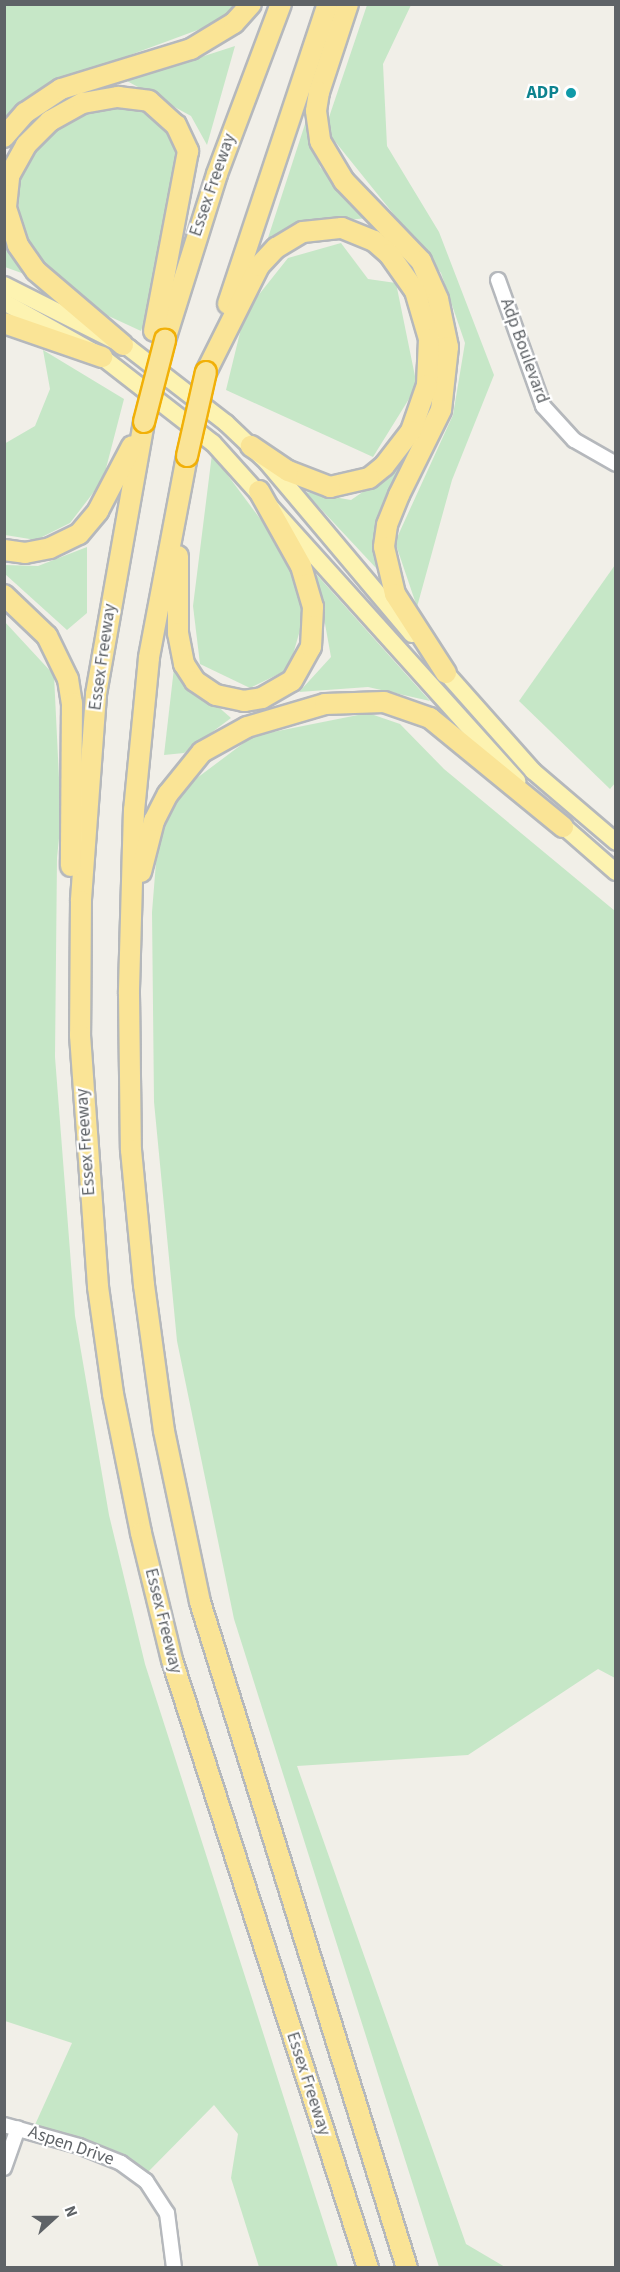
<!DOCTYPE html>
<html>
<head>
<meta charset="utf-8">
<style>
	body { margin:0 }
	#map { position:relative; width:620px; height:2272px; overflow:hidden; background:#f1efe8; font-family:"Source Sans 3",sans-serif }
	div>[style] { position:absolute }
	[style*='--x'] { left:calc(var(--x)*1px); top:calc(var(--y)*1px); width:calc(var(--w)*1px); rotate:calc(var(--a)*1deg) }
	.green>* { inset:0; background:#c6e7c7 }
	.roads { filter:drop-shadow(2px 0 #b5b8bc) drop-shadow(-2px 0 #b5b8bc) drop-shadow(0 2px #b5b8bc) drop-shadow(0 -2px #b5b8bc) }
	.minor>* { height:14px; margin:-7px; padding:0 7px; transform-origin:7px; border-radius:7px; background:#fff }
	.major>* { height:16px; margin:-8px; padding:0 8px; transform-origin:8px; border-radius:8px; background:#fdf3b1 }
	.highway>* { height:20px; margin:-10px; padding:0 10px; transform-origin:10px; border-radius:10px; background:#fae496 }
	.bridges { filter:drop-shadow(2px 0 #f1b008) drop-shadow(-2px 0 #f1b008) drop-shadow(0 2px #f1b008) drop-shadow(0 -2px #f1b008) }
	.highway-bridge>* { height:20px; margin:-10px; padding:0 10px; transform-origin:10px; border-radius:10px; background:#fae496 }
	.dots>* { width:16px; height:16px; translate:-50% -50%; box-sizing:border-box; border:3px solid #fff; border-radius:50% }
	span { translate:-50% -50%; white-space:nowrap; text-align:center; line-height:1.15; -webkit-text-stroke:4.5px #fff; paint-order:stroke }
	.culture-label { font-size:18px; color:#0d838f; font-weight:700 }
	.right { translate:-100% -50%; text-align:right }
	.street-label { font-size:18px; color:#5f6367 }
	.frame { position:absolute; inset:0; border:6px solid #5f6367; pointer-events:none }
	.north { position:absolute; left:24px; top:2188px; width:60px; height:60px; -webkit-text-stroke:4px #fff; paint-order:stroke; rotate:69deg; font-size:16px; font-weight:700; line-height:24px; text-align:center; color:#5f6367 }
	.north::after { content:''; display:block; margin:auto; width:21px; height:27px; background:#5f6367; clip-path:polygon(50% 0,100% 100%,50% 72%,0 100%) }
</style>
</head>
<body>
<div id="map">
	<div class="green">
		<div style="clip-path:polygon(5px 5px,236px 5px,222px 21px,46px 86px,5px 122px)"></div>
		<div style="clip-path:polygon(367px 5px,411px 5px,383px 64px,387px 146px,439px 232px,494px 375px,452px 480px,417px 607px,395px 542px,453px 415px,465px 343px,441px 273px,325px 129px)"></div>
		<div style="clip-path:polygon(235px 46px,207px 145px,191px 116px,127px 81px)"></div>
		<div style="clip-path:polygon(110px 103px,141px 110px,169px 125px,180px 163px,162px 268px,141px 331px,89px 307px,39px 265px,23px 244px,16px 179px,49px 130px)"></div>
		<div style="clip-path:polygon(306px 121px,320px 167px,369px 218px,299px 224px,266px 244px)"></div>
		<div style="clip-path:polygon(5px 238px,27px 275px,5px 267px)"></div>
		<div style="clip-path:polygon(341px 243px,368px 279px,396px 283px,417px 386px,373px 457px,226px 390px,245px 312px,288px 258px)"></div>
		<div style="clip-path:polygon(43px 350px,124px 399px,103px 480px,70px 523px,36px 540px,5px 535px,4px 444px,35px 426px,50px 389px)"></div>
		<div style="clip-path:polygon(212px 454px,284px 551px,305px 612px,289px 669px,250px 688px,200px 664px,193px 606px)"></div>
		<div style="clip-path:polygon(405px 463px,379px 519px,376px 568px,305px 492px,351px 500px)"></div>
		<div style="clip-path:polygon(87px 547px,87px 613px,67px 630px,5px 574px,5px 565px,38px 566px)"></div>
		<div style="clip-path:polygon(615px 565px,616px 782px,610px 789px,519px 701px)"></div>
		<div style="clip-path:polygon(316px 574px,430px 701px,368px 687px,299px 692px,331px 657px)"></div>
		<div style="clip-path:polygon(4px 621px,54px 675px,61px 819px,57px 858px,55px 1057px,75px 1316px,109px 1515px,145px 1664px,338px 2267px,259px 2267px,231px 2178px,238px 2134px,214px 2105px,146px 2174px,29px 2138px,72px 2043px,5px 2021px)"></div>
		<div style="clip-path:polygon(174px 668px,231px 718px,184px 753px,164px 755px)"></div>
		<div style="clip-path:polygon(368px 713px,400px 724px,444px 769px,615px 911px,615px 1678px,598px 1669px,468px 1755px,297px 1766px,466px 2244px,505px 2267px,439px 2267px,234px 1619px,177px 1341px,154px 1102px,152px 912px,157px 850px,177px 793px,253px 736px)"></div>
	</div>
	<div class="roads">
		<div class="minor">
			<div style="--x:498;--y:280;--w:134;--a:70.3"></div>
			<div style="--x:543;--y:406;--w:46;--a:47.6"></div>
			<div style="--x:574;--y:440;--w:48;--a:29.7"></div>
			<div style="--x:4;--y:2125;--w:78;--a:15.6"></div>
			<div style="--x:79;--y:2146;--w:45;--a:22"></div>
			<div style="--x:121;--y:2163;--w:31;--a:36"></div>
			<div style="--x:146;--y:2181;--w:38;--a:57"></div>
			<div style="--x:167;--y:2213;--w:55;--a:82.7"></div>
			<div style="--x:4;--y:2168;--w:42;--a:-70.7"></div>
		</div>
		<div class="major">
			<div style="--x:4;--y:285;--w:140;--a:26.7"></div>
			<div style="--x:129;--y:348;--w:123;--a:37.7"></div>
			<div style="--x:226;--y:423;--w:57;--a:43.6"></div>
			<div style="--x:267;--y:462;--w:225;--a:49.9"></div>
			<div style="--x:4;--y:302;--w:112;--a:29.3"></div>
			<div style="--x:102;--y:357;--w:140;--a:37.8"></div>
			<div style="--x:213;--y:443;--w:455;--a:48"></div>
			<div style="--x:439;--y:665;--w:142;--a:48.4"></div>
			<div style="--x:533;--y:771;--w:109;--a:40.5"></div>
			<div style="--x:554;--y:818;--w:82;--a:41.1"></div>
		</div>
		<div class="highway">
			<div style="--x:348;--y:4;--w:93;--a:108.2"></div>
			<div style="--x:319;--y:92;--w:19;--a:99"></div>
			<div style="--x:316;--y:111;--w:30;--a:82"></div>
			<div style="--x:320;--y:141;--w:47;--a:59"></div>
			<div style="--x:344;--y:181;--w:111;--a:46.1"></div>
			<div style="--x:421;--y:261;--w:42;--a:65.9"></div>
			<div style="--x:438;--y:299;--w:49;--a:78.2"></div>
			<div style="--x:448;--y:347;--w:63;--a:96.3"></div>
			<div style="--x:441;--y:410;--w:95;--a:116.3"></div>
			<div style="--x:399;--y:495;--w:32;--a:112"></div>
			<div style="--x:387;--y:525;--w:22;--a:98"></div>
			<div style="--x:384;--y:547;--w:48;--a:76.8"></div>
			<div style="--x:395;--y:594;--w:94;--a:57.2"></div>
			<div style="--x:4;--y:137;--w:32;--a:-49"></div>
			<div style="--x:25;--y:113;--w:43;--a:-33.7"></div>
			<div style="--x:61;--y:89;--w:136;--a:-17.1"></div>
			<div style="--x:191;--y:49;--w:50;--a:-31.2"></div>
			<div style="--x:234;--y:23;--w:25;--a:-48"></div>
			<div style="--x:228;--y:304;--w:316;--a:-71.6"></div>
			<div style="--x:4;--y:323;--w:104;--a:19.1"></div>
			<div style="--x:165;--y:340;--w:174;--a:-72.6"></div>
			<div style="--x:217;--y:174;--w:182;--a:-69.4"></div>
			<div style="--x:123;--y:345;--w:114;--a:-139.6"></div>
			<div style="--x:36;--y:271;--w:32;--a:-125"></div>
			<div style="--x:18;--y:245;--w:40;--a:-108"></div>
			<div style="--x:6;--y:207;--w:31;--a:-84"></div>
			<div style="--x:9;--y:176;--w:35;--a:-61"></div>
			<div style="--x:26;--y:145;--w:34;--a:-45"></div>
			<div style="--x:50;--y:121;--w:38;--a:-29"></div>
			<div style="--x:83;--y:103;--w:36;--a:-10"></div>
			<div style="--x:118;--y:97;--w:31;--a:7"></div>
			<div style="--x:149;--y:101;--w:36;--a:42"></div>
			<div style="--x:176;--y:125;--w:29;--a:65"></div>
			<div style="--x:188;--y:151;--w:183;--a:100.7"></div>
			<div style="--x:206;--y:372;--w:119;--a:-63.4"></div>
			<div style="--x:259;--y:266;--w:25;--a:-47"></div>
			<div style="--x:276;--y:248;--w:31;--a:-31"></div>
			<div style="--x:303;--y:232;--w:39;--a:-6"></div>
			<div style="--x:342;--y:228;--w:35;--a:22"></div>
			<div style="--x:374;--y:241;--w:20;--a:41"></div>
			<div style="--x:389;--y:254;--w:45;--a:54.9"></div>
			<div style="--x:415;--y:291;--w:50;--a:73.7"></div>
			<div style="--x:429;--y:339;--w:46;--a:92.5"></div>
			<div style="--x:427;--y:385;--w:49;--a:109.2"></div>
			<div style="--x:411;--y:431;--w:44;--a:127.6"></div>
			<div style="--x:384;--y:466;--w:19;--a:141"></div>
			<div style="--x:369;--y:478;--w:40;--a:167"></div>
			<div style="--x:330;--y:487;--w:45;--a:-159.1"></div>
			<div style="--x:288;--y:471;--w:45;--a:-146"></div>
			<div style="--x:144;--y:422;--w:277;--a:100"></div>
			<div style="--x:96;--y:695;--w:207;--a:94.2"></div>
			<div style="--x:81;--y:901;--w:134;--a:90.4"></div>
			<div style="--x:80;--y:1035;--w:253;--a:85.9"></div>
			<div style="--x:98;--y:1287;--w:108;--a:82"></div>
			<div style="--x:113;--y:1394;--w:142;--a:78.6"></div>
			<div style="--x:141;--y:1533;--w:131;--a:76.3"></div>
			<div style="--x:172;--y:1660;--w:639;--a:72.13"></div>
			<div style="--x:187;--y:456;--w:206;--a:100.7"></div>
			<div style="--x:149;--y:658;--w:153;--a:95.6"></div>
			<div style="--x:134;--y:810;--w:184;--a:91.6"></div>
			<div style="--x:129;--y:994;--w:156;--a:89.3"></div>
			<div style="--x:131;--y:1150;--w:136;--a:84.5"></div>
			<div style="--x:144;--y:1285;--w:147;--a:82.2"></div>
			<div style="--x:164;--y:1431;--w:175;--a:78.1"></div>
			<div style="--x:200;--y:1602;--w:697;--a:72.73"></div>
			<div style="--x:4;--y:550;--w:21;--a:8"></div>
			<div style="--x:25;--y:553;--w:25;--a:-11"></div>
			<div style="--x:50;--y:548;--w:32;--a:-26"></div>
			<div style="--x:79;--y:534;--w:30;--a:-50"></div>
			<div style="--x:98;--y:511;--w:73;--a:-62.4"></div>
			<div style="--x:178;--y:556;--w:77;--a:90"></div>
			<div style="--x:178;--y:633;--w:32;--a:79"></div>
			<div style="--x:184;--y:664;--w:20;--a:57"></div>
			<div style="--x:195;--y:681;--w:25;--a:34"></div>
			<div style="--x:216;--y:695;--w:29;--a:12"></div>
			<div style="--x:244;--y:701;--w:18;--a:-9"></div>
			<div style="--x:262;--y:698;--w:34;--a:-30"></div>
			<div style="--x:292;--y:681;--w:39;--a:-61"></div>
			<div style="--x:311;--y:647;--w:40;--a:-87.1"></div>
			<div style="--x:313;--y:607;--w:43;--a:-106.3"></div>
			<div style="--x:301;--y:566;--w:86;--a:-119.2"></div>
			<div style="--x:4;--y:595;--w:59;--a:43.6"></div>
			<div style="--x:47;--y:636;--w:48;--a:64"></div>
			<div style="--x:68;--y:679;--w:24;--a:81"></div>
			<div style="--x:72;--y:703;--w:163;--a:90.4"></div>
			<div style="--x:141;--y:872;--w:53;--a:-75.7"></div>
			<div style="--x:154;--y:821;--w:30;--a:-63"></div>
			<div style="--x:168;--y:794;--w:54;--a:-51"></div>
			<div style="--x:202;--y:752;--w:51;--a:-29.1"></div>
			<div style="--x:247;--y:727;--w:81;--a:-16.4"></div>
			<div style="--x:325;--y:704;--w:59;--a:-1.9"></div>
			<div style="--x:384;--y:702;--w:49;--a:19.2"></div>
			<div style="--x:430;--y:718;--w:172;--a:39.3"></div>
		</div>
	</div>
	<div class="bridges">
		<div class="highway-bridge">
			<div style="--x:144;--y:422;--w:85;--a:-75.6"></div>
			<div style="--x:187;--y:456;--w:86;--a:-77.3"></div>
		</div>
	</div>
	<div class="dots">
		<div style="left:571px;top:93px;background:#0f9aa8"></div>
	</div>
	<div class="culture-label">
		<span class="right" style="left:559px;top:93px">ADP</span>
	</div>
	<div class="street-label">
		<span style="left:213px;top:185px;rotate:-71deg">Essex Freeway</span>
		<span style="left:524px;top:351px;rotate:70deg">Adp Boulevard</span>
		<span style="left:103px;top:657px;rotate:-82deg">Essex Freeway</span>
		<span style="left:86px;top:1142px;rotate:-94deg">Essex Freeway</span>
		<span style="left:163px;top:1621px;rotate:76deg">Essex Freeway</span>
		<span style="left:308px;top:2084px;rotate:72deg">Essex Freeway</span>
		<span style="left:71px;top:2146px;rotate:19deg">Aspen Drive</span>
	</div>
	<div class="frame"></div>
	<div class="north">N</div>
</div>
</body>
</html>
